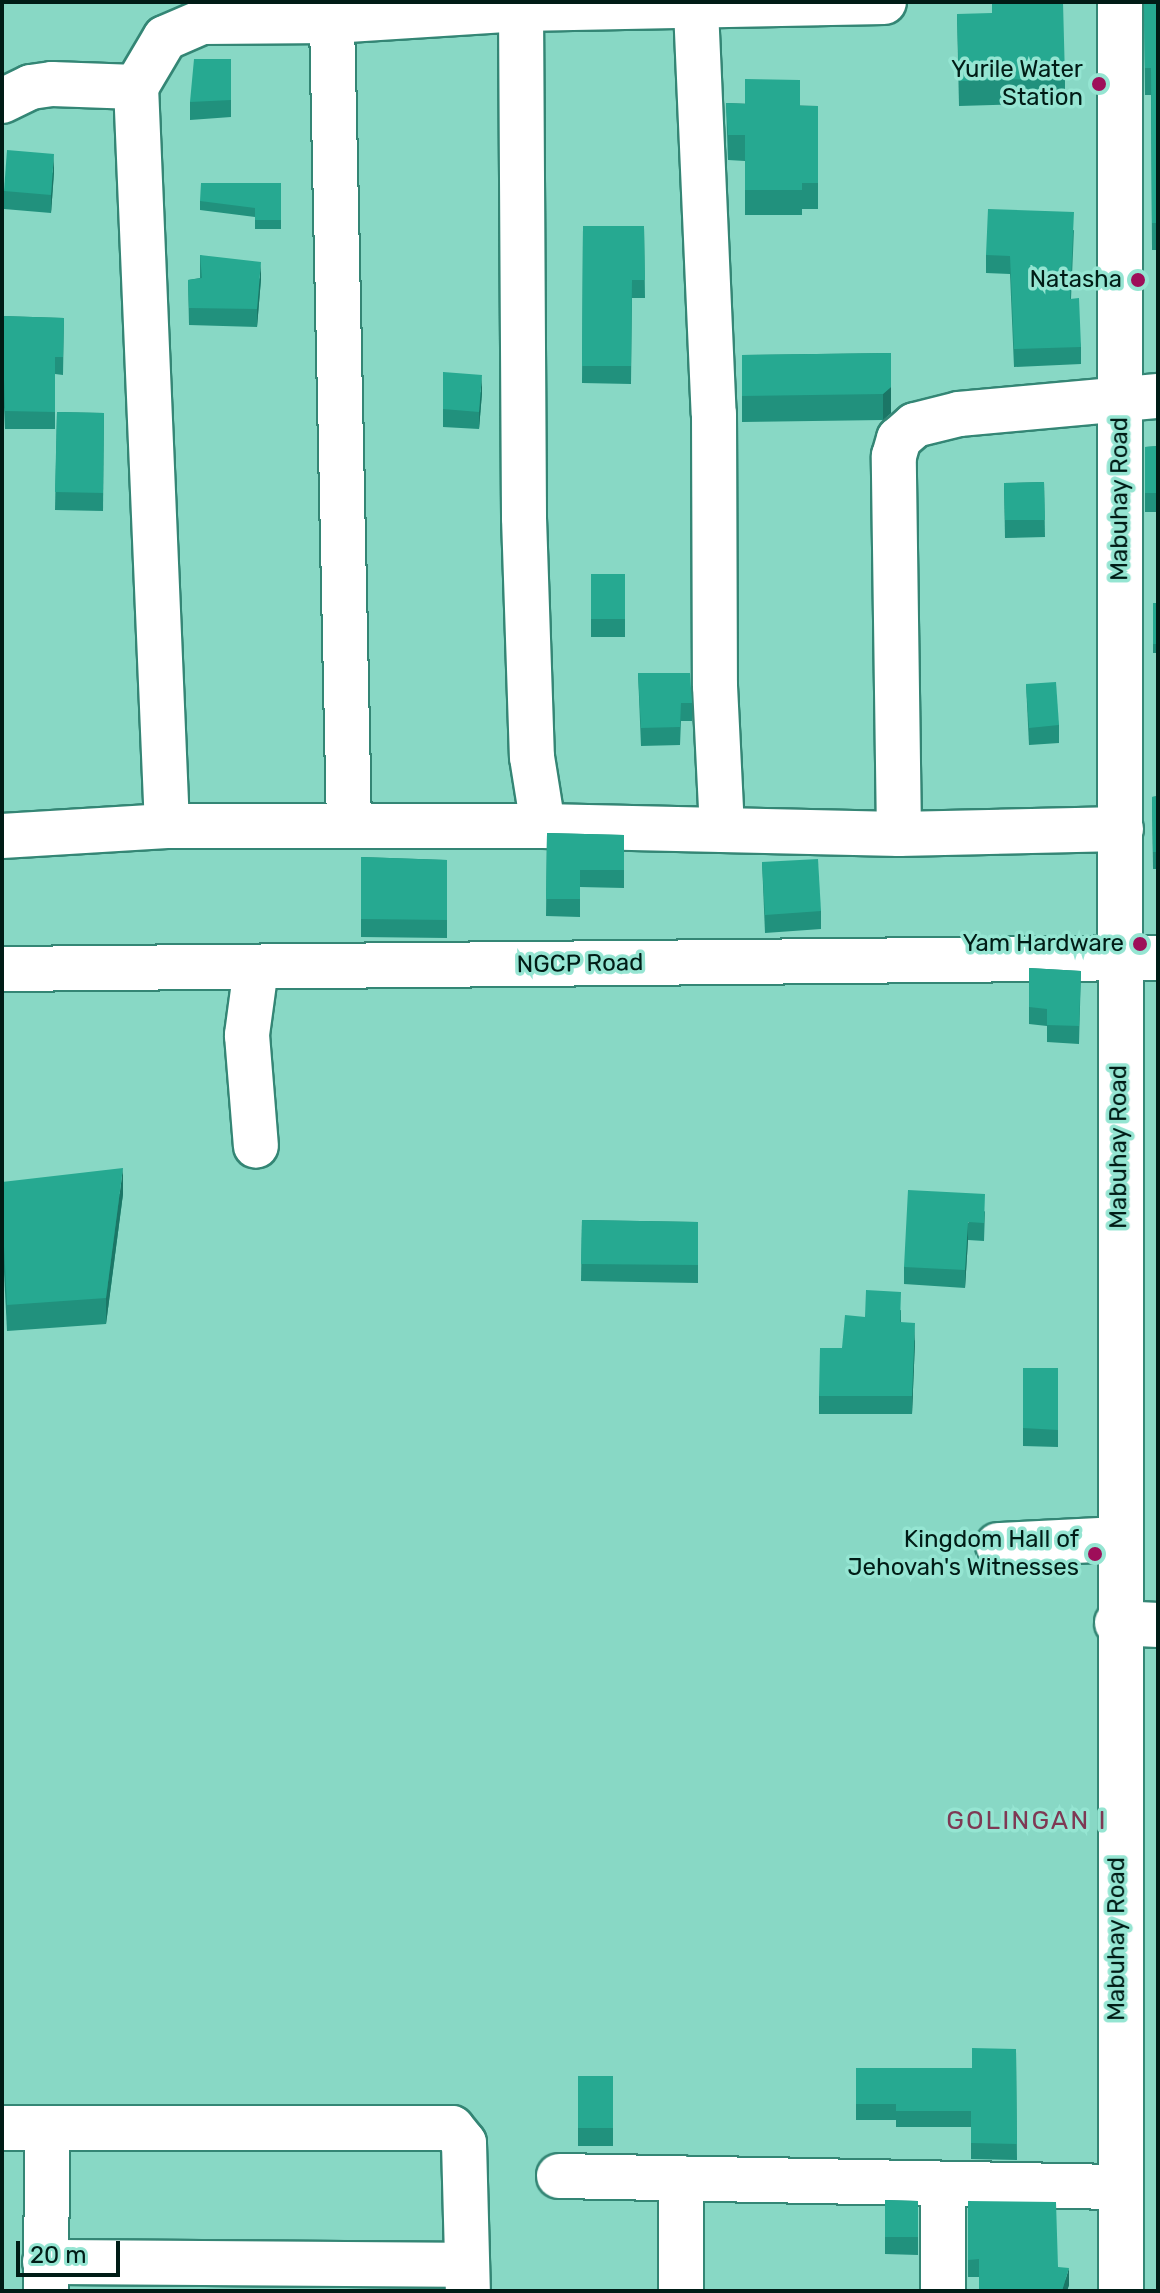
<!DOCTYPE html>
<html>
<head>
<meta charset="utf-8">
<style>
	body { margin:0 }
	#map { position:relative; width:1160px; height:2293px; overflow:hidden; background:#88d8c5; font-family:Rubik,sans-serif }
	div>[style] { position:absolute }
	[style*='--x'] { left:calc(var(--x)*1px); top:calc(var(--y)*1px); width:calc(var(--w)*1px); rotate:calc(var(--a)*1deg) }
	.roads { filter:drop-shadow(2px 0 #348675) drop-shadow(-2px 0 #348675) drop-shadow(0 2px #348675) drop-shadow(0 -2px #348675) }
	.minor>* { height:44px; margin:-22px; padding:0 22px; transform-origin:22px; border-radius:22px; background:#fff }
	.major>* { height:44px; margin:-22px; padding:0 22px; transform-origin:22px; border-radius:22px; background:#fff }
	.wall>* { inset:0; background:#21917d }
	.shaded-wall>* { inset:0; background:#1b7666 }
	.building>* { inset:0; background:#26a991 }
	.dots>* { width:22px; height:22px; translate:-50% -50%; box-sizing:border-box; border:4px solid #95e5d2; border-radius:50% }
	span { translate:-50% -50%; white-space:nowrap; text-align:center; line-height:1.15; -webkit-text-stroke:7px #95e5d2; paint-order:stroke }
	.poi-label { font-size:24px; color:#001c16 }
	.right { translate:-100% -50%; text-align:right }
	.street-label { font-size:24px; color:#001c16 }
	.neighbourhood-label { font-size:26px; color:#7e3954; letter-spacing:2px }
	.frame { position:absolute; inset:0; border:4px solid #001c16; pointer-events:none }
	.scale { position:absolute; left:16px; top:2241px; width:104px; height:36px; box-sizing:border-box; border:4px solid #001c16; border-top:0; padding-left:10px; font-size:24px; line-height:28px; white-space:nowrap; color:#001c16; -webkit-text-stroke:6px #95e5d2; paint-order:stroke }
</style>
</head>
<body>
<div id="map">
	<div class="roads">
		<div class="minor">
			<div style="--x:1120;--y:2;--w:2289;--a:89.97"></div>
			<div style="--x:521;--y:9;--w:509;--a:89.66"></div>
			<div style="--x:524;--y:518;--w:239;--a:88.1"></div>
			<div style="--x:532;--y:757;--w:70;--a:80.9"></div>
			<div style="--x:696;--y:9;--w:405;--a:87.5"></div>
			<div style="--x:714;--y:414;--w:272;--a:89.8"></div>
			<div style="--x:715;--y:686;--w:144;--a:87.2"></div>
			<div style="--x:2;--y:101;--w:32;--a:-26"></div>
			<div style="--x:31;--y:87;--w:21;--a:-8"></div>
			<div style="--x:52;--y:84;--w:84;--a:2"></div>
			<div style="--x:167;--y:826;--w:740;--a:-92.4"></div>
			<div style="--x:136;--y:87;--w:57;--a:-59.4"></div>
			<div style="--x:165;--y:38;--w:40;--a:-23.4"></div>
			<div style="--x:202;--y:22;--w:130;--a:-0.4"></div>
			<div style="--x:349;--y:826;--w:805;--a:-91.21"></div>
			<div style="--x:332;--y:21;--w:189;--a:-3.6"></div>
			<div style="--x:521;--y:9;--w:363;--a:-1.1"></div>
			<div style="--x:899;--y:834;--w:378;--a:-90.8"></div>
			<div style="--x:894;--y:456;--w:18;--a:-74"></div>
			<div style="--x:899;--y:439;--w:21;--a:-41"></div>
			<div style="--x:915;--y:425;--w:45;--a:-14"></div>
			<div style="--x:959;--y:414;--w:200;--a:-5.2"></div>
			<div style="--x:2;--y:836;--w:165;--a:-3.5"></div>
			<div style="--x:167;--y:826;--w:376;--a:0"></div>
			<div style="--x:543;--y:826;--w:356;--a:1.3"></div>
			<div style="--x:899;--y:834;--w:222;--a:-1.3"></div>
			<div style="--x:256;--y:968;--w:68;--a:97.7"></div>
			<div style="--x:247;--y:1035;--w:111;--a:85.4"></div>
			<div style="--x:998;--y:1545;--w:119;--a:-2.9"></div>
			<div style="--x:1117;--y:1623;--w:41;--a:2.8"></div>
			<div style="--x:2;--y:2128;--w:450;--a:0"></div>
			<div style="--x:452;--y:2128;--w:19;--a:51"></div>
			<div style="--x:464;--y:2143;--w:148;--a:88.5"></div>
			<div style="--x:559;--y:2176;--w:559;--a:1.13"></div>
			<div style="--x:681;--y:2178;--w:113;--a:90"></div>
			<div style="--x:943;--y:2186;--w:105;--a:90"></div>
			<div style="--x:45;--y:2262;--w:422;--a:0.4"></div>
			<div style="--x:46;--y:2291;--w:162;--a:-89.6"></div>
		</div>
		<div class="major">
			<div style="--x:2;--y:969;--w:1156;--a:-0.55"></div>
		</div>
	</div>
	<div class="wall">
		<div style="clip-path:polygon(1144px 2px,1158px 2px,1158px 250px,1152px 250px,1151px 95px,1145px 95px)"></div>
		<div style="clip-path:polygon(957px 14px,1065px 78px,1065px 103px,959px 106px)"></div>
		<div style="clip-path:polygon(231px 59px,231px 117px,190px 120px,190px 102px)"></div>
		<div style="clip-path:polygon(726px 103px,818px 106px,818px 209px,802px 209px,802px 215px,745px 215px,745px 161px,728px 160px)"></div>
		<div style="clip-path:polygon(54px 172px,51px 213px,4px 209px,4px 191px)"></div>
		<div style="clip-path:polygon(281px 183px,281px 229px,255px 229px,255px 217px,200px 210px,200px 201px)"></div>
		<div style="clip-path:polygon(583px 226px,644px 226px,645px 298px,632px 298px,631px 384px,582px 383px)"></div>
		<div style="clip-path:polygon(1074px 230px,1071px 299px,1081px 347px,1081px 364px,1014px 367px,1010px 274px,986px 273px,986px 255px)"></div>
		<div style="clip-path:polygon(200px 255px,261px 279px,257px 327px,189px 325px,188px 280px,200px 278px)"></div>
		<div style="clip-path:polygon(2px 316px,64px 318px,63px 375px,55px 374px,55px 429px,5px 429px,2px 363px)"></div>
		<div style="clip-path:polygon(891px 353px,891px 413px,883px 420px,742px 422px,742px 355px)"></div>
		<div style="clip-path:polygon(443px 372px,482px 393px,479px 429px,443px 427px)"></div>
		<div style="clip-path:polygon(57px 412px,104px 413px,103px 511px,55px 510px)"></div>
		<div style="clip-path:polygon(1158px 446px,1158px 512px,1145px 512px,1145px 447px)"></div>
		<div style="clip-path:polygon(1044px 482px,1045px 537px,1005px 538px,1004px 483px)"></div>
		<div style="clip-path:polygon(591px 574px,625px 574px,625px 637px,591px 637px)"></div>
		<div style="clip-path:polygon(1153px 603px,1158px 603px,1158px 653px,1153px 653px)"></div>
		<div style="clip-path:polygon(638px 673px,692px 703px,692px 721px,681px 721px,680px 745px,641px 746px)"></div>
		<div style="clip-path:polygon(1026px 684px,1059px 725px,1059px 743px,1029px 745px)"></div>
		<div style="clip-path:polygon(1158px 796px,1158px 869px,1153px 869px,1152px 797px)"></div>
		<div style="clip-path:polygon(547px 833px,624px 835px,624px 888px,580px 887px,580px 917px,546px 916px)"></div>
		<div style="clip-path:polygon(361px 857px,447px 860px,447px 938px,361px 937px)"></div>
		<div style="clip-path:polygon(762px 862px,821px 911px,821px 929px,765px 933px)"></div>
		<div style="clip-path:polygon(1029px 968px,1081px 971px,1079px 1044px,1047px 1042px,1047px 1026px,1029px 1024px)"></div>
		<div style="clip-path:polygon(2px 1182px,123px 1194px,106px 1324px,7px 1331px,2px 1233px)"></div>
		<div style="clip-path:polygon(985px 1211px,984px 1241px,968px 1240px,965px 1288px,904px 1284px,904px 1267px)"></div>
		<div style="clip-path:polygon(582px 1220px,698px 1222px,698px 1283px,581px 1281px)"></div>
		<div style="clip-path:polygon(901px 1310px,901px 1322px,915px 1341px,912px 1414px,819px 1414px,819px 1396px,842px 1348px,865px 1317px)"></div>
		<div style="clip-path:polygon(1023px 1368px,1058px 1368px,1058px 1447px,1023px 1446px)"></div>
		<div style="clip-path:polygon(1016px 2049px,1017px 2160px,971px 2159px,971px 2127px,896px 2127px,896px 2120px,856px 2120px,856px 2068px,972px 2068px)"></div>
		<div style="clip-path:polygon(578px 2076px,613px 2076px,613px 2146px,578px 2146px)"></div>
		<div style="clip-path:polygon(885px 2200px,918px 2201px,918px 2255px,885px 2254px)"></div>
		<div style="clip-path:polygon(968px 2201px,1058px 2267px,1069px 2285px,1067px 2291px,979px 2291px,979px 2277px,968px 2277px)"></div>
	</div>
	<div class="shaded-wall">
		<div style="clip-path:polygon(54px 154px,54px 172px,51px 213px,51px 195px)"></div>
		<div style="clip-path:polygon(261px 262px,261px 279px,257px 327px,257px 309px)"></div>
		<div style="clip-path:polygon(482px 375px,482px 393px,479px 429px,479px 412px)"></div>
		<div style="clip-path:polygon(891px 387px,891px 413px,883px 420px,883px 394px)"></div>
		<div style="clip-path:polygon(123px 1168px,123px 1194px,106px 1324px,106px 1298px)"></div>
		<div style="clip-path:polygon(968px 1222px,968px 1240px,965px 1288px,965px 1270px)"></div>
		<div style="clip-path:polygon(915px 1323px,915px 1341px,912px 1414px,912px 1396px)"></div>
		<div style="clip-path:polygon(1069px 2268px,1069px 2285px,1067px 2291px,1062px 2291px)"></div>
	</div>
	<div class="building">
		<div style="clip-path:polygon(992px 2px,1063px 2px,1065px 78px,959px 81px,957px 14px,992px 13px)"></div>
		<div style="clip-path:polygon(1144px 2px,1158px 2px,1158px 223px,1152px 223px,1151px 68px,1145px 68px)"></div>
		<div style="clip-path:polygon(194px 59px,231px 59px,231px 100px,190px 102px)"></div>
		<div style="clip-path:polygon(745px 79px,800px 80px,800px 106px,818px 106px,818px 183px,802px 183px,802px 190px,745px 190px,745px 135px,728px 135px,726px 103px,745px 104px)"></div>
		<div style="clip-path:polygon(7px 150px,54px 154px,51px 195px,4px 191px)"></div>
		<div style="clip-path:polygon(201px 183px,281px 183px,281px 220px,255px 220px,255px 208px,200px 201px)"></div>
		<div style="clip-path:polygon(988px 209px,1074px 212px,1070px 299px,1079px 298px,1081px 347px,1014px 349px,1010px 256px,986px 255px)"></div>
		<div style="clip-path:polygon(583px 226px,644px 226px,645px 280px,632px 280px,631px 366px,582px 366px)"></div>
		<div style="clip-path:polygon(200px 255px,261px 262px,257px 309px,189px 308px,188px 280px,202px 278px)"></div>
		<div style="clip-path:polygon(2px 316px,64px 318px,63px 357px,55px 357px,55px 412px,5px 411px)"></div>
		<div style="clip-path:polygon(891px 353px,891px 387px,883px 394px,742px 396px,742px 355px)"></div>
		<div style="clip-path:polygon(443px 372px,482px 375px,479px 412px,443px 409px)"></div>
		<div style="clip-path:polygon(57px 412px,104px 413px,103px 493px,55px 492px)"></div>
		<div style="clip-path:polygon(1158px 446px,1158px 493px,1145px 493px,1145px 447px)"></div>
		<div style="clip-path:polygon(1044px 482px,1045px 520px,1005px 520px,1004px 483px)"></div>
		<div style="clip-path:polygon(591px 574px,625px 574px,625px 619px,591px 619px)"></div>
		<div style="clip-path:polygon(1153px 603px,1158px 603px,1158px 644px,1153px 644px)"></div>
		<div style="clip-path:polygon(638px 673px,690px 673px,692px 703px,681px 703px,680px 727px,641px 728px)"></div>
		<div style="clip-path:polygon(1056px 682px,1059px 725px,1029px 728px,1026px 684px)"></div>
		<div style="clip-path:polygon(1158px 796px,1158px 852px,1153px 852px,1152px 797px)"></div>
		<div style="clip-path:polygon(547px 833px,624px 835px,624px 870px,580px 870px,580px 899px,546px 899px)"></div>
		<div style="clip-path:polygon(361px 857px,447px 860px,447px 920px,361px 919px)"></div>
		<div style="clip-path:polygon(818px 859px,821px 911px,765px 915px,762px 862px)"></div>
		<div style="clip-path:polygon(1029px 968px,1081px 971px,1079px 1026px,1047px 1025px,1047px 1009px,1029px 1007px)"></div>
		<div style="clip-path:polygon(123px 1168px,106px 1298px,7px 1305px,2px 1208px,2px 1182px)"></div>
		<div style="clip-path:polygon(908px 1190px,985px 1194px,984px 1223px,968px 1222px,965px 1270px,904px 1267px)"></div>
		<div style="clip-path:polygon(582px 1220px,698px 1222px,698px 1265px,581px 1264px)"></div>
		<div style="clip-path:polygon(866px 1290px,901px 1292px,900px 1322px,915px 1323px,912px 1396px,819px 1396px,820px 1348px,842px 1348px,845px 1315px,865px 1317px)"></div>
		<div style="clip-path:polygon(1023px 1368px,1058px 1368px,1058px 1430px,1023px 1428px)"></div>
		<div style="clip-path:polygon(972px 2048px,1016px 2049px,1017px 2144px,971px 2143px,971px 2111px,896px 2111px,896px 2104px,856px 2104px,856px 2068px,972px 2068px)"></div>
		<div style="clip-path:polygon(578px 2076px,613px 2076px,613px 2128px,578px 2128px)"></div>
		<div style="clip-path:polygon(885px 2200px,918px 2201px,918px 2237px,885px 2237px)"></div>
		<div style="clip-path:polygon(968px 2201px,1056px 2202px,1058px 2267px,1069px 2268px,1062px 2291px,979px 2291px,979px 2259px,968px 2260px)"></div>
	</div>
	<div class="dots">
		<div style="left:1099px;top:84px;background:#9e0e59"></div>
		<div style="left:1138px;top:280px;background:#9e0e59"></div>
		<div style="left:1140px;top:944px;background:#9e0e59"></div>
		<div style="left:1095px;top:1554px;background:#9e0e59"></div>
	</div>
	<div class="poi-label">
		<span class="right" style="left:1083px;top:84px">Yurile Water<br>Station</span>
		<span class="right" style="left:1122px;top:280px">Natasha</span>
		<span class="right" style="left:1124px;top:944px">Yam Hardware</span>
		<span class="right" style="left:1079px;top:1554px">Kingdom Hall of<br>Jehovah's Witnesses</span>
	</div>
	<div class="street-label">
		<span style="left:1120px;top:499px;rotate:-90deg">Mabuhay Road</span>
		<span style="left:580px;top:964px;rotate:-1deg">NGCP Road</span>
		<span style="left:1119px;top:1147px;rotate:-90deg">Mabuhay Road</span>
		<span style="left:1117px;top:1939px;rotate:-90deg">Mabuhay Road</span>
	</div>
	<div class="neighbourhood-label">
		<span style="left:1027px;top:1821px">GOLINGAN I</span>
	</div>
	<div class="frame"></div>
	<div class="scale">20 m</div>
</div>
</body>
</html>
